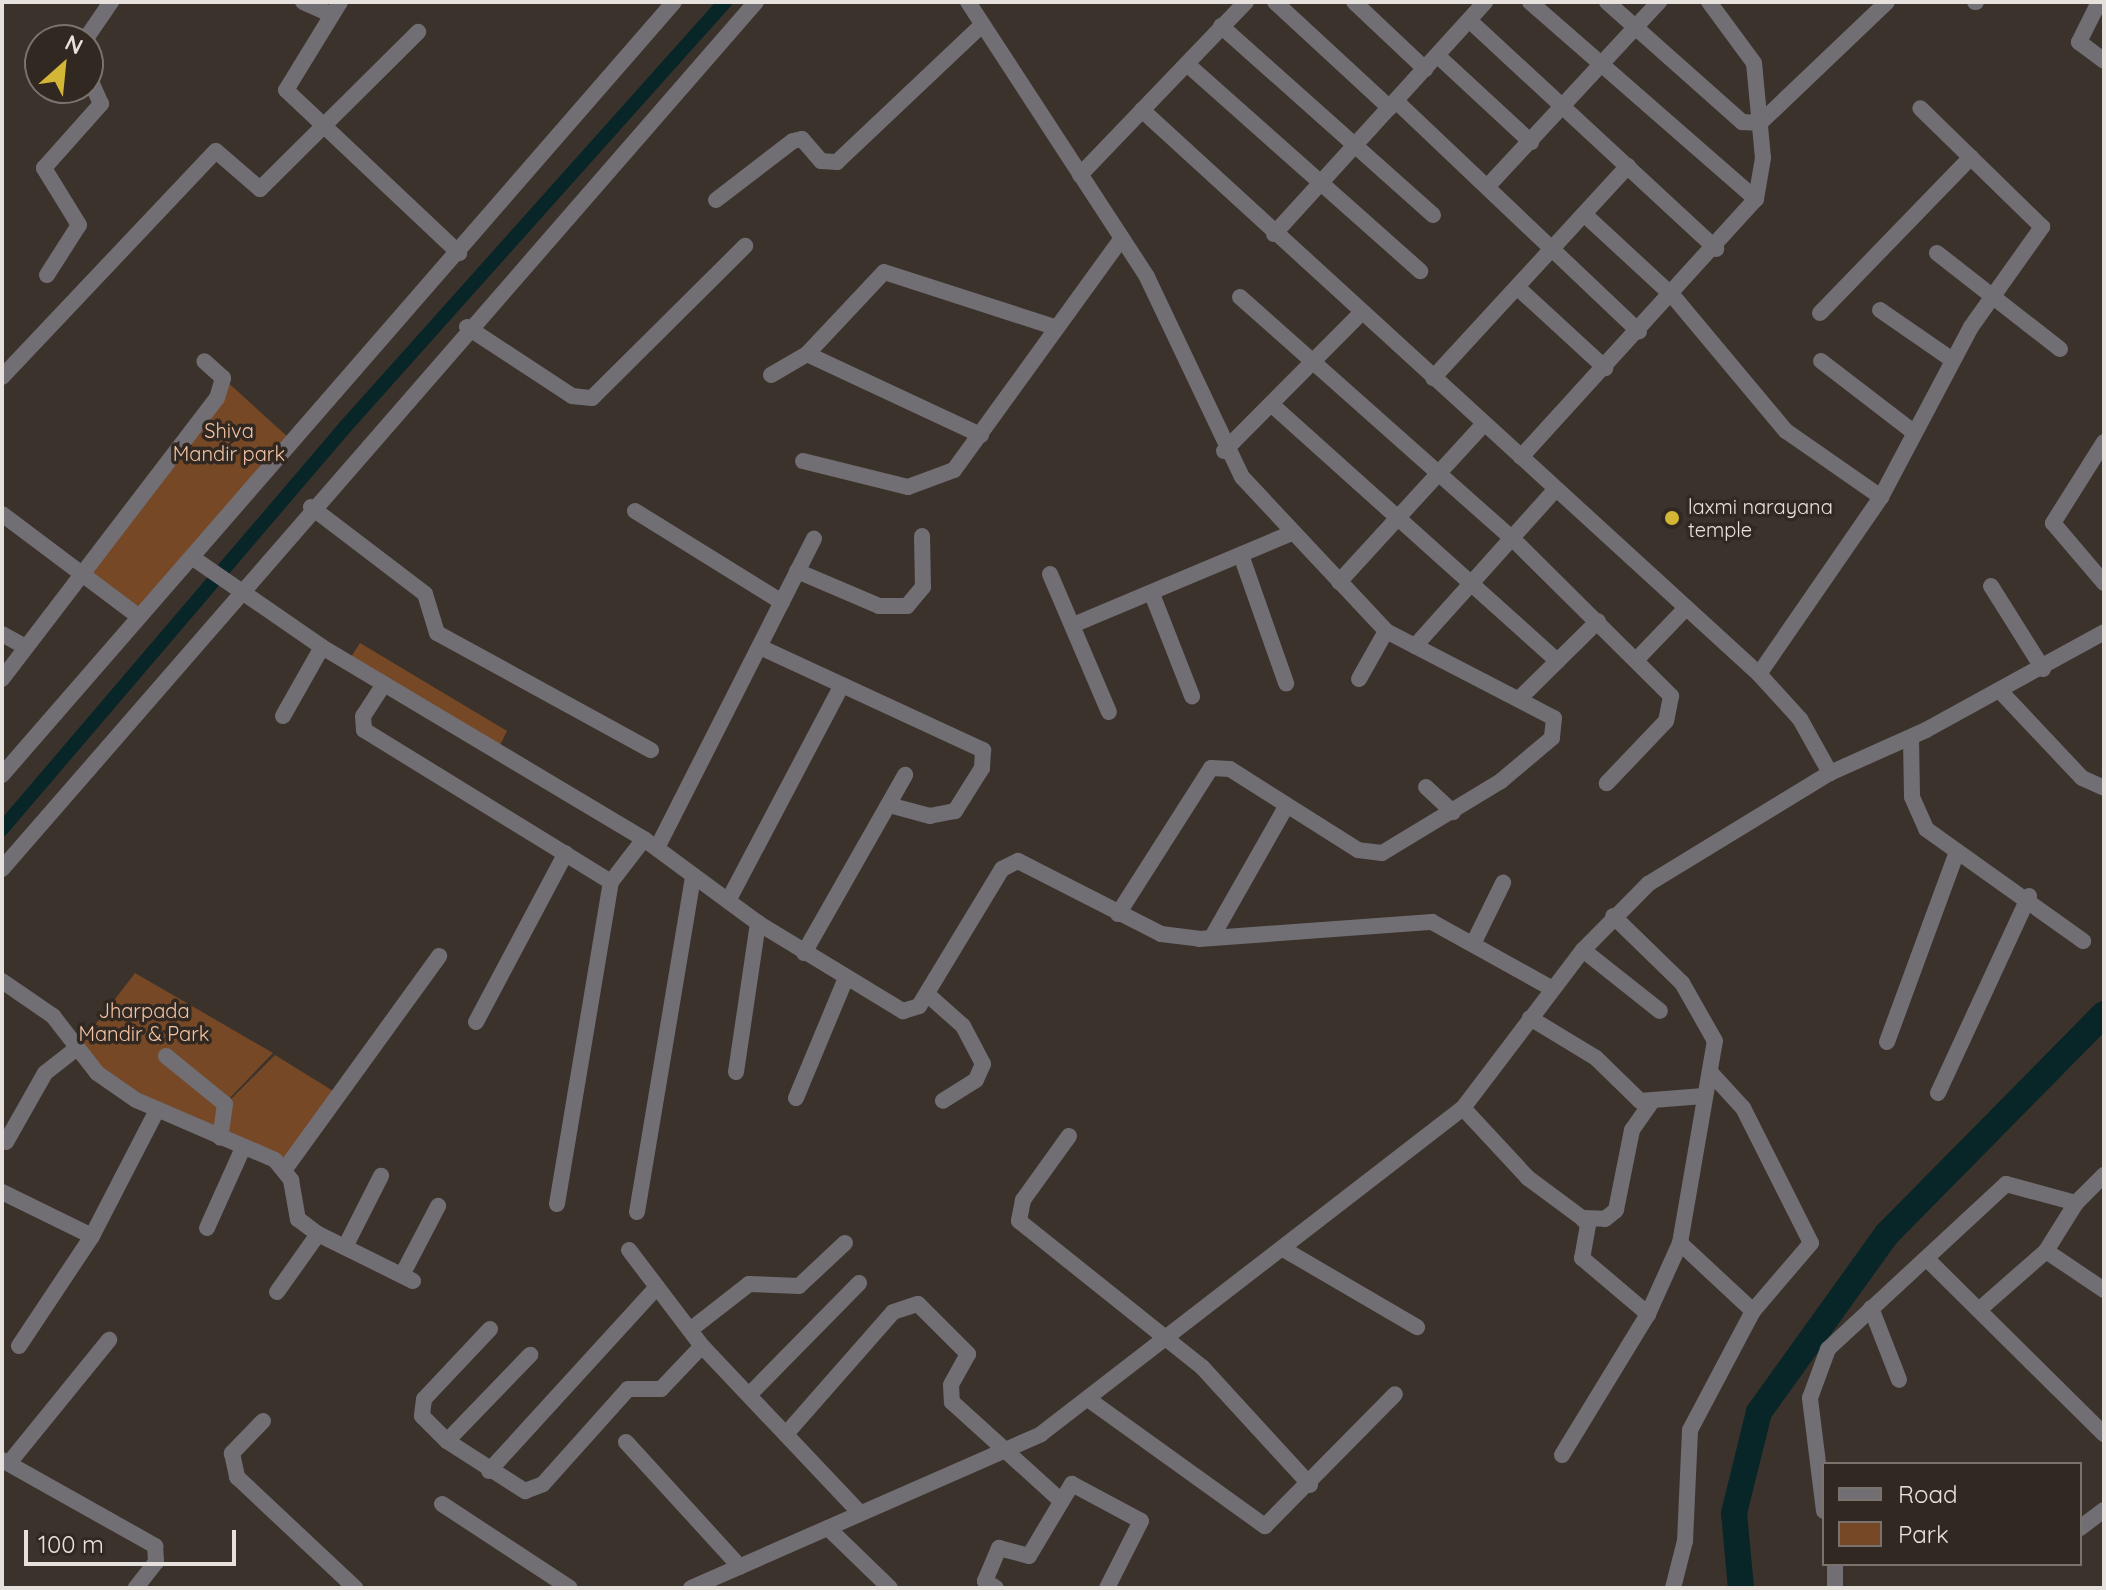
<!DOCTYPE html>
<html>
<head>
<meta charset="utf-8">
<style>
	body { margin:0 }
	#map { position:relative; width:2106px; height:1590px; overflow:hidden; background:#3b322c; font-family:Quicksand,sans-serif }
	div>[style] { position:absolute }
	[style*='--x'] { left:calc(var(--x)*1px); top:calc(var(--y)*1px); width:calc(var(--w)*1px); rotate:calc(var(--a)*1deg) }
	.green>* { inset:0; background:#764826 }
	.canal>* { height:14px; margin:-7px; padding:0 7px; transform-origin:7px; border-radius:7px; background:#082528 }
	.river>* { height:26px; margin:-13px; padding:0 13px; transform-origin:13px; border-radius:13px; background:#082528 }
	.minor>* { height:16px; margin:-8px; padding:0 8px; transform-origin:8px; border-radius:8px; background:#716f74 }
	.tertiary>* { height:16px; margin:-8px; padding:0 8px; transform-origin:8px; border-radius:8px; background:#716f74 }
	.dots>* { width:22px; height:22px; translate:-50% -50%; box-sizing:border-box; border:4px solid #312822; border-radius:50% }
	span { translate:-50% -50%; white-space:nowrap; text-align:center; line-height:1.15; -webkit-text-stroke:7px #312822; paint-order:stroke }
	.park-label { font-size:20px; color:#f4c4a4 }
	.poi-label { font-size:20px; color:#e7e1dd }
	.left { translate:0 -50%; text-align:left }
	.frame { position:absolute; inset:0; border:4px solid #e7e1dd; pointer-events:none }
	.legend { position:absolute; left:1822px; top:1462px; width:260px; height:104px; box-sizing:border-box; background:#312822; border:2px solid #7a726d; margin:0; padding:10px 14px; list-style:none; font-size:24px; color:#e7e1dd }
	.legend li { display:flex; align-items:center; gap:16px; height:40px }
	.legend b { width:40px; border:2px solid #7a726d }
	.north { position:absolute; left:24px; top:24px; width:80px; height:80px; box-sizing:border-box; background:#312822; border:2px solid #7a726d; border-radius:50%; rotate:27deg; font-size:22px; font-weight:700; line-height:32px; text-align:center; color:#e7e1dd }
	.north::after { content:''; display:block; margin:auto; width:28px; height:36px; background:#d3b635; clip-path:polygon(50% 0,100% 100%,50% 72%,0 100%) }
	.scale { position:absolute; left:24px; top:1530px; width:212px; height:36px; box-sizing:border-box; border:4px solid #e7e1dd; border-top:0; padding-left:10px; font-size:24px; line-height:28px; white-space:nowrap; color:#e7e1dd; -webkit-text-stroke:6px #312822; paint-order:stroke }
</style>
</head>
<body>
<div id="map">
	<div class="green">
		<div style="clip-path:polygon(223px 378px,289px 438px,136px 613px,83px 573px)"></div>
		<div style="clip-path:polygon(360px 643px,507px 731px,499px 747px,351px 657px)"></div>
		<div style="clip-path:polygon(135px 973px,273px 1053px,226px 1102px,218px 1135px,99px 1071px,79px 1046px)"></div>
		<div style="clip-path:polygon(275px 1055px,338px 1094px,285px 1168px,221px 1138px,227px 1103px)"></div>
	</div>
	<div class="canal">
		<div style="--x:2;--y:829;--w:530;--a:-49.52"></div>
		<div style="--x:346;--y:426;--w:569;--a:-48.21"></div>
	</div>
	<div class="river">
		<div style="--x:1741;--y:1588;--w:75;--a:-95.3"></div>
		<div style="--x:1734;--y:1513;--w:104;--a:-76.1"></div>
		<div style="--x:1759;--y:1412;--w:219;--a:-54.3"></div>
		<div style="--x:1887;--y:1234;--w:309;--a:-45.4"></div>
	</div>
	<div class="minor">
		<div style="--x:303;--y:2;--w:30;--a:24"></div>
		<div style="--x:340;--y:2;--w:103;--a:121.5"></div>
		<div style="--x:286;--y:90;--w:238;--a:43.3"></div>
		<div style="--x:968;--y:2;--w:328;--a:56.9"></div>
		<div style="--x:1147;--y:277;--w:221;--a:64.6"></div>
		<div style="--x:1242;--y:477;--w:211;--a:46.9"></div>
		<div style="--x:1386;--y:631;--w:189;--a:27.4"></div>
		<div style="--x:1554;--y:718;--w:20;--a:96"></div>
		<div style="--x:1552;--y:738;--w:67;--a:139.9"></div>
		<div style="--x:1501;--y:781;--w:139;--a:148.8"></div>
		<div style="--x:1382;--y:853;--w:24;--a:-173"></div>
		<div style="--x:1358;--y:850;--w:151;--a:-147.7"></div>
		<div style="--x:1230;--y:769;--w:19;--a:-177"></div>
		<div style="--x:1211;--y:768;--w:173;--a:122.5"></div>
		<div style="--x:1275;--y:2;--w:156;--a:42.7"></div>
		<div style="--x:1354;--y:2;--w:98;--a:43.3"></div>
		<div style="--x:1530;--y:2;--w:300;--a:41.1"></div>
		<div style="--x:1607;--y:2;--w:181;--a:41.6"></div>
		<div style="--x:1742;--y:122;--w:18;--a:3"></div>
		<div style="--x:1760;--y:123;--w:175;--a:-43.6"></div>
		<div style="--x:1975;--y:2;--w:1;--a:0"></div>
		<div style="--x:2099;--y:2;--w:45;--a:116.6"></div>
		<div style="--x:2079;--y:42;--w:31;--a:37"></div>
		<div style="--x:1469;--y:20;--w:337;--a:42.8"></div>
		<div style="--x:1221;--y:26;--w:284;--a:41.7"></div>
		<div style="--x:85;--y:40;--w:46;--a:-55.6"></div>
		<div style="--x:1438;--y:56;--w:127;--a:42.8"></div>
		<div style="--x:1187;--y:64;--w:312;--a:41.6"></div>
		<div style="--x:1396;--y:101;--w:335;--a:43.5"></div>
		<div style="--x:1142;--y:110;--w:836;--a:42.43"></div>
		<div style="--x:1759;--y:674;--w:61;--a:47.7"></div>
		<div style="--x:1800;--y:719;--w:62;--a:60.9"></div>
		<div style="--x:1080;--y:175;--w:240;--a:-46.2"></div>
		<div style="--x:1487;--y:187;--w:253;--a:-47.1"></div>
		<div style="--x:716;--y:200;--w:97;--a:-37.5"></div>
		<div style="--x:793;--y:141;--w:9;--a:-13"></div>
		<div style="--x:802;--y:139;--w:29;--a:49"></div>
		<div style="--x:821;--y:161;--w:16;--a:4"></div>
		<div style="--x:837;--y:162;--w:198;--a:-43.4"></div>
		<div style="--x:1584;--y:214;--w:121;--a:42.7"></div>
		<div style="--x:1673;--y:296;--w:176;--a:50.1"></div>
		<div style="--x:1786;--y:431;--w:116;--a:34.8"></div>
		<div style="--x:1274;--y:234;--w:314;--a:-47.7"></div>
		<div style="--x:1937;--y:253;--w:156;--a:38"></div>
		<div style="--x:47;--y:275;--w:59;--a:-57.4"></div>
		<div style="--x:79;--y:225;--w:67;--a:-121.6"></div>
		<div style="--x:44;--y:168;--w:86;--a:-48.3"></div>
		<div style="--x:101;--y:104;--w:32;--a:-114"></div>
		<div style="--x:1517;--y:287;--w:120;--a:42.6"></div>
		<div style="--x:1240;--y:297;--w:365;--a:41.6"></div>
		<div style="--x:1513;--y:539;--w:223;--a:44.8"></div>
		<div style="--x:1671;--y:696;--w:25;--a:101"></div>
		<div style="--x:1666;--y:721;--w:86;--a:133.6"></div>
		<div style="--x:1880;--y:310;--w:86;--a:34.6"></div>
		<div style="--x:1820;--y:313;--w:217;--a:-45.9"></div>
		<div style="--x:467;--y:327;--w:126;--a:33.3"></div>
		<div style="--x:572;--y:396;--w:20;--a:6"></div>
		<div style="--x:592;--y:398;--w:216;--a:-44.8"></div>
		<div style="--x:807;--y:354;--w:192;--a:25"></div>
		<div style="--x:1821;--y:361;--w:113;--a:37.5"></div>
		<div style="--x:771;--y:375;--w:42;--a:-30.3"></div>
		<div style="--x:807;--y:354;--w:112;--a:-46.8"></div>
		<div style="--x:884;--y:272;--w:176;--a:17.9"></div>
		<div style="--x:2;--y:377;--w:311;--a:-46.6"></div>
		<div style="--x:216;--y:151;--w:58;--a:40.8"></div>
		<div style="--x:260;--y:189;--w:223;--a:-44.8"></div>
		<div style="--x:1433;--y:378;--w:288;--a:-47.4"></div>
		<div style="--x:1271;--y:404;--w:385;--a:41.9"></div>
		<div style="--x:2104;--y:442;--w:96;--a:122.2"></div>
		<div style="--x:2053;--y:523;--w:79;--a:49.6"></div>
		<div style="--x:1224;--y:451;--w:194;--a:-45.2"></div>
		<div style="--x:1521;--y:457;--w:349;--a:-47.7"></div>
		<div style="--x:1756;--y:199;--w:42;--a:-80.3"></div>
		<div style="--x:1763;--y:158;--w:95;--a:-95.4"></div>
		<div style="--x:1754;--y:63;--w:76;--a:-126.4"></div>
		<div style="--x:803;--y:461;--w:108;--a:13.9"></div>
		<div style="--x:908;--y:487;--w:49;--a:-20.3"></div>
		<div style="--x:954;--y:470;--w:286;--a:-54.1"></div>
		<div style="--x:311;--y:507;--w:143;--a:37.3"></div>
		<div style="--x:425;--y:594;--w:41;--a:72.9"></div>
		<div style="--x:437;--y:633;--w:244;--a:28.7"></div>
		<div style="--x:635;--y:511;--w:173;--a:31.8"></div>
		<div style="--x:2;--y:514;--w:171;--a:36.9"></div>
		<div style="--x:193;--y:558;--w:157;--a:34.6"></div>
		<div style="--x:322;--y:647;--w:375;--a:30.8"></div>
		<div style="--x:644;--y:839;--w:142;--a:36.4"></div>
		<div style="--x:758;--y:923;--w:170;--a:31.3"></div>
		<div style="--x:903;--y:1011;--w:17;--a:-17"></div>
		<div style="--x:919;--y:1006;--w:160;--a:-58.8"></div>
		<div style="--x:1002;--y:869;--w:18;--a:-27"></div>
		<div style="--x:1018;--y:861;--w:161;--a:27"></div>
		<div style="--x:1161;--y:934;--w:38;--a:7"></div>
		<div style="--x:1199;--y:939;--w:234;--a:-4.2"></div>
		<div style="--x:1432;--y:922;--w:136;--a:29"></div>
		<div style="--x:1242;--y:558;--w:133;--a:70.6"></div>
		<div style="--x:797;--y:571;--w:89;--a:23.1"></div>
		<div style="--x:879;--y:606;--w:28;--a:0"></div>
		<div style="--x:907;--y:606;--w:25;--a:-50"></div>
		<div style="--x:923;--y:587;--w:51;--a:-91.1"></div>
		<div style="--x:1050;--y:574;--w:150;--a:66.9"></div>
		<div style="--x:1339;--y:582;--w:214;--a:-47.5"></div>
		<div style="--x:1991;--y:586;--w:98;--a:57.9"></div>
		<div style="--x:1152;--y:594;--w:110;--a:68.6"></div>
		<div style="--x:1073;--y:625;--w:235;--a:-22.8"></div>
		<div style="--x:2;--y:634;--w:26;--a:29"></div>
		<div style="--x:1415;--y:646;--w:211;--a:-48.1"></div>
		<div style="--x:760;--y:647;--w:246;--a:24.8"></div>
		<div style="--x:983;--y:750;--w:18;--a:93"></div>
		<div style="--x:982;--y:768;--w:51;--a:122.1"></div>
		<div style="--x:955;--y:811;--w:25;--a:169"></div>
		<div style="--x:930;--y:816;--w:42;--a:-165"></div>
		<div style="--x:1638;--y:658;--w:68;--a:-46.2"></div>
		<div style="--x:1759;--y:674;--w:215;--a:-55.4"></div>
		<div style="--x:1881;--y:497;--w:192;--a:-62.1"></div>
		<div style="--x:1971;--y:327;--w:123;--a:-54.6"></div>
		<div style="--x:2042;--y:227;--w:170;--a:-135.7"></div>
		<div style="--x:2;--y:679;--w:354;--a:-52.6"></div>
		<div style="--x:217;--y:398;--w:21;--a:-73"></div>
		<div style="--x:223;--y:378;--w:25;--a:-138"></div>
		<div style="--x:1359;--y:679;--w:55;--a:-60.6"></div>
		<div style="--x:384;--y:684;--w:38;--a:123"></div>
		<div style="--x:363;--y:716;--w:14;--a:86"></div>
		<div style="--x:364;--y:730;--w:290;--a:31.6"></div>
		<div style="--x:2001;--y:692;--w:118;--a:46.7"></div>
		<div style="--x:2082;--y:778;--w:24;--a:24"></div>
		<div style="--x:1521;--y:697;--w:108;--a:-44.6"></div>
		<div style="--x:283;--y:716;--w:79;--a:-60.5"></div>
		<div style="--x:1911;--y:738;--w:59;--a:89"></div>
		<div style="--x:1912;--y:797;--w:35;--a:66"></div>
		<div style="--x:1926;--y:829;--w:193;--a:35.5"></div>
		<div style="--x:1426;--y:787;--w:37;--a:43"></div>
		<div style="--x:657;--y:848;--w:347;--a:-63.1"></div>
		<div style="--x:728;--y:901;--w:244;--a:-62.2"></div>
		<div style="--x:1212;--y:937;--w:150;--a:-60.4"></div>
		<div style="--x:1475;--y:940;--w:64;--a:-63.8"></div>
		<div style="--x:1583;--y:950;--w:98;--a:38.4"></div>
		<div style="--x:804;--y:953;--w:205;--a:-60.4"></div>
		<div style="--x:2;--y:981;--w:62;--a:34.5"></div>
		<div style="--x:53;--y:1016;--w:72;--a:52.3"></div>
		<div style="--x:97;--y:1073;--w:47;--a:34.7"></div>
		<div style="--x:136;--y:1100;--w:151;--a:23.3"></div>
		<div style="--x:275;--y:1160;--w:26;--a:51"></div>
		<div style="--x:291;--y:1180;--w:40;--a:80"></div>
		<div style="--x:298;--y:1219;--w:25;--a:37"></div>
		<div style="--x:318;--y:1234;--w:106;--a:26.3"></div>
		<div style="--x:927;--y:994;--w:48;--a:41.6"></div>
		<div style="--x:963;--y:1026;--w:43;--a:62.2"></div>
		<div style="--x:983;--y:1064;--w:17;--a:114"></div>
		<div style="--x:976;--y:1080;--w:39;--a:148"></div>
		<div style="--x:1530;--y:1018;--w:77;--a:31.2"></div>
		<div style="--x:1596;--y:1058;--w:62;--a:44.3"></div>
		<div style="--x:1640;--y:1101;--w:64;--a:-4.5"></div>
		<div style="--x:476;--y:1022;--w:191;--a:-62"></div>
		<div style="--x:1887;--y:1042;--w:202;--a:-69.8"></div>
		<div style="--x:166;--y:1056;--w:76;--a:39.1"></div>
		<div style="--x:225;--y:1104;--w:34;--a:98"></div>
		<div style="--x:736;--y:1072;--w:151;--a:-81.6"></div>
		<div style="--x:1938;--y:1093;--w:217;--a:-65.2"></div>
		<div style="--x:796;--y:1098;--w:128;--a:-67.4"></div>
		<div style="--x:1463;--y:1108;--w:96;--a:47.1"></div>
		<div style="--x:1528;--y:1178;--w:67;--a:36.5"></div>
		<div style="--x:1582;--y:1218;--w:9;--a:49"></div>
		<div style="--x:1588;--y:1225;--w:34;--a:100"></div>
		<div style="--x:1582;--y:1258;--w:87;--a:40.3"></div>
		<div style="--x:1069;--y:1136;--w:79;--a:125.7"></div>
		<div style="--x:1023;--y:1200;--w:21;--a:101"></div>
		<div style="--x:1019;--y:1221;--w:234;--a:38.6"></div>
		<div style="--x:1202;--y:1367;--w:160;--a:47.5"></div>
		<div style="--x:6;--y:1142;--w:79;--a:-60.5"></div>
		<div style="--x:45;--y:1073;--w:41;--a:-38"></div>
		<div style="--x:285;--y:1169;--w:263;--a:-54.1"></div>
		<div style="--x:2;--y:1192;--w:100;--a:26.1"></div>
		<div style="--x:557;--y:1204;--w:326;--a:-80.5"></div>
		<div style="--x:611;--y:882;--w:54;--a:-52.5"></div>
		<div style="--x:637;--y:1212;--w:340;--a:-80.5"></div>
		<div style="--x:1582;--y:1218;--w:23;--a:2"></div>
		<div style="--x:1605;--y:1219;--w:14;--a:-39"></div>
		<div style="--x:1616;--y:1210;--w:82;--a:-78.7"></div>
		<div style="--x:1632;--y:1130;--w:33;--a:-55"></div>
		<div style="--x:207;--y:1228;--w:88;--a:-65.8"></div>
		<div style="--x:1680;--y:1243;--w:100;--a:43"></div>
		<div style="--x:345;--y:1247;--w:80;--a:-63.1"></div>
		<div style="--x:629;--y:1250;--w:121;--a:52.8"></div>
		<div style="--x:702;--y:1346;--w:230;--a:46.6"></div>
		<div style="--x:1285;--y:1250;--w:153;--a:30.3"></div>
		<div style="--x:2046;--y:1251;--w:70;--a:33.9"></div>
		<div style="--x:1927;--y:1259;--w:249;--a:44.7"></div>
		<div style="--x:402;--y:1275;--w:78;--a:-62.4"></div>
		<div style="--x:277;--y:1292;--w:71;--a:-54.7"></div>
		<div style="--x:1871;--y:1308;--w:77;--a:68.7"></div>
		<div style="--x:1980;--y:1309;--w:88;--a:-41.3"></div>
		<div style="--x:2046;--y:1251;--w:57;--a:-58"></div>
		<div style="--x:490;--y:1329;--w:96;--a:133.3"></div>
		<div style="--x:424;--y:1399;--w:17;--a:97"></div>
		<div style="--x:422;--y:1416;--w:35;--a:45"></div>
		<div style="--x:447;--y:1441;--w:93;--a:32.7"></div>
		<div style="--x:525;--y:1491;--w:19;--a:-21"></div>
		<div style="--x:543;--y:1484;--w:127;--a:-48.2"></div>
		<div style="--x:628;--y:1389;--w:33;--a:0"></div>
		<div style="--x:661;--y:1389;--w:59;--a:-46.4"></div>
		<div style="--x:690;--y:1330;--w:75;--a:-37.9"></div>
		<div style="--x:749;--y:1284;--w:50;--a:2.3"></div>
		<div style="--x:799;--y:1286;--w:63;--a:-43.1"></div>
		<div style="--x:19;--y:1346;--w:132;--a:-56.4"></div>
		<div style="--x:92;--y:1236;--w:142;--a:-62.7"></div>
		<div style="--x:749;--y:1395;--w:157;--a:-45.5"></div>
		<div style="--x:1088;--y:1399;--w:218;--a:35.7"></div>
		<div style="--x:1265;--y:1526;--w:185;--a:-45.4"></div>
		<div style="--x:263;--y:1421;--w:45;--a:134.1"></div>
		<div style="--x:232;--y:1453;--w:25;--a:78"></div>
		<div style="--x:237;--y:1477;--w:162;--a:43.2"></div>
		<div style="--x:786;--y:1434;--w:162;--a:-48.7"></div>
		<div style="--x:893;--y:1312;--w:26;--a:-18"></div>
		<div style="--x:918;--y:1304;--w:71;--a:45"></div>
		<div style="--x:968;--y:1354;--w:35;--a:119"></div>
		<div style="--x:951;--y:1385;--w:17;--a:87"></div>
		<div style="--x:952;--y:1402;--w:144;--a:42.2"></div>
		<div style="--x:447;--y:1441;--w:120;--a:-46"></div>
		<div style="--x:626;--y:1442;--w:169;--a:47.6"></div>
		<div style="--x:1562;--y:1455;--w:165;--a:-58.6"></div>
		<div style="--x:1648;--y:1314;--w:78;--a:-65.7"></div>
		<div style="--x:1680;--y:1243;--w:205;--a:-80.2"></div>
		<div style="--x:1715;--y:1041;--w:67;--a:-119.6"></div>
		<div style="--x:1682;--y:983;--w:96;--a:-135.8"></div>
		<div style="--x:2;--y:1460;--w:176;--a:29.3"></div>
		<div style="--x:155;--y:1546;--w:16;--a:86"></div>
		<div style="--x:156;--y:1562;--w:33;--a:128"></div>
		<div style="--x:9;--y:1463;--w:159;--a:-50.9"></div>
		<div style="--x:489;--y:1471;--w:249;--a:-47.6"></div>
		<div style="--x:442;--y:1504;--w:153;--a:33.3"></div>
		<div style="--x:1824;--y:1511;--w:114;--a:-97.1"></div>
		<div style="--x:1810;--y:1398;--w:52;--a:-69.8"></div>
		<div style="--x:1828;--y:1349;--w:243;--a:-42.8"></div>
		<div style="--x:2006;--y:1184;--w:73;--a:15.2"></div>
		<div style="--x:2076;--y:1203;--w:40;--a:-45"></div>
		<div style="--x:828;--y:1528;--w:86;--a:44.1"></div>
		<div style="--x:2080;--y:1528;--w:30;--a:-37"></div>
		<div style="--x:996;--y:1588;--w:13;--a:-148"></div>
		<div style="--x:985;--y:1581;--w:36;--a:-67"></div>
		<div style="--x:999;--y:1548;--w:31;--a:15"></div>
		<div style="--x:1029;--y:1556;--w:84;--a:-59.2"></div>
		<div style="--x:1072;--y:1484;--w:78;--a:28.2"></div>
		<div style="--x:1141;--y:1521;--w:75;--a:116.9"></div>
		<div style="--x:1673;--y:1588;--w:49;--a:-75.7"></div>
		<div style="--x:1685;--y:1541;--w:111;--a:-87.4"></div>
		<div style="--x:1690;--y:1430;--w:135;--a:-62.1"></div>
		<div style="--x:1753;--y:1311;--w:89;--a:-49.5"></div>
		<div style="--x:1811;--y:1243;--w:151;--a:-116.7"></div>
		<div style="--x:1743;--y:1108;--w:49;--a:-132.5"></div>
		<div style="--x:1835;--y:1588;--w:24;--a:-90"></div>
	</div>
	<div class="tertiary">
		<div style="--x:2;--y:775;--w:1024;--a:-49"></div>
		<div style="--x:2;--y:869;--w:1149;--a:-48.99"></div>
		<div style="--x:691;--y:1588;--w:382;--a:-23.7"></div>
		<div style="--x:1041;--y:1434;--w:533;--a:-37.69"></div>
		<div style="--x:1463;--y:1108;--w:198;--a:-52.8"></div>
		<div style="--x:1583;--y:950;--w:93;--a:-45.4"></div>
		<div style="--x:1648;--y:884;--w:213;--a:-31.4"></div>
		<div style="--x:1830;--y:773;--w:105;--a:-24.1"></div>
		<div style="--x:1926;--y:730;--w:203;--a:-28.8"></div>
	</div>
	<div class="dots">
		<div style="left:1672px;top:518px;background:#d3b635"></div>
	</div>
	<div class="park-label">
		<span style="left:229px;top:442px">Shiva<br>Mandir park</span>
		<span style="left:144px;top:1022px">Jharpada<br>Mandir &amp; Park</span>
	</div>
	<div class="poi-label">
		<span class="left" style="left:1688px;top:518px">laxmi narayana<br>temple</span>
	</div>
	<div class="frame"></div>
	<ul class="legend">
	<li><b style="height:10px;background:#716f74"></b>Road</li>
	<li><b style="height:22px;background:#764826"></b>Park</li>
	</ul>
	<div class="north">N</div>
	<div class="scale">100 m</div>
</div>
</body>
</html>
